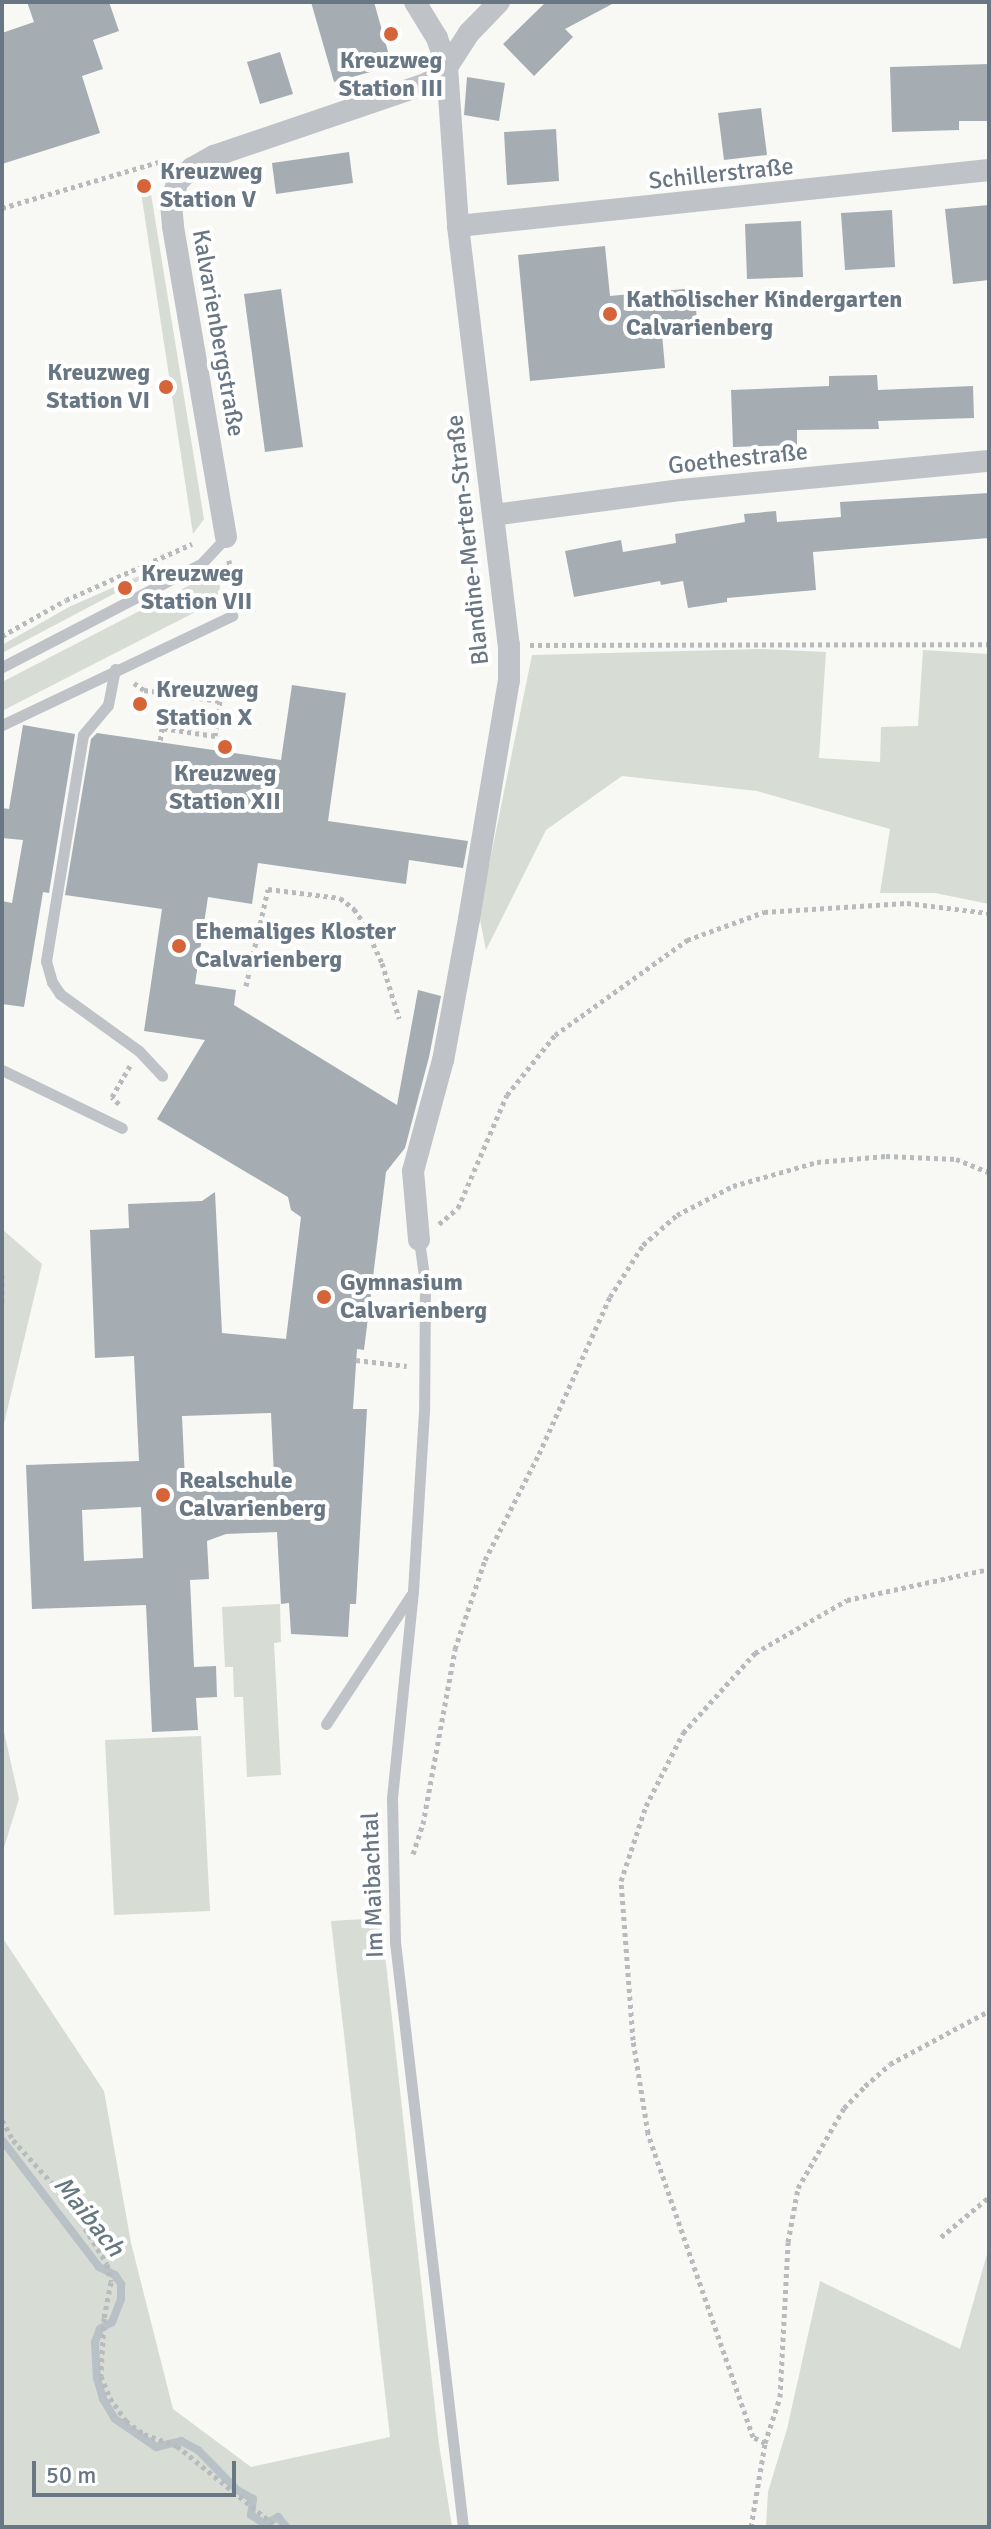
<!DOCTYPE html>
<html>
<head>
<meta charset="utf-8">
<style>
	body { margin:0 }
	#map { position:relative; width:991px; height:2529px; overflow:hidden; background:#f8f8f5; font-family:Signika,sans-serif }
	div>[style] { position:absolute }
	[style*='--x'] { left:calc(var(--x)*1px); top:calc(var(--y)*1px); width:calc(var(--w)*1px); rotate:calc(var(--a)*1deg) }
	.green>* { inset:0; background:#d7dcd5 }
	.stream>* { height:8px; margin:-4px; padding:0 4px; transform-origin:4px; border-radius:4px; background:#b8c1c6 }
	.building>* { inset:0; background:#a5adb3 }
	.path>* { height:5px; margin-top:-2.5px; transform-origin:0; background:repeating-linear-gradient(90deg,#b8bbbe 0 4px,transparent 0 8px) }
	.service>* { height:11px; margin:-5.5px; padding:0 5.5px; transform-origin:5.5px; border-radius:5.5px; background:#bfc3c7 }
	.minor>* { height:22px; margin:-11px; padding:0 11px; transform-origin:11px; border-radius:11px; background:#bfc3c7 }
	.dots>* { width:22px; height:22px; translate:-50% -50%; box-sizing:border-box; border:4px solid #fff; border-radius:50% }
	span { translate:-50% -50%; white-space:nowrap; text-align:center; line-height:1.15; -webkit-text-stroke:8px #fff; paint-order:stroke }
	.poi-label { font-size:24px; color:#697784; font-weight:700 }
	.left { translate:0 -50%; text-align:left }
	.right { translate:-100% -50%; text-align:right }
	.street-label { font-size:24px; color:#697784 }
	.water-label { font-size:26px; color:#65777f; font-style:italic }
	.frame { position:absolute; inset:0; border:4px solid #697784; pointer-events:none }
	.scale { position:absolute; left:32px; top:2461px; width:204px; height:36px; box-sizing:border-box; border:4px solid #697784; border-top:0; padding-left:10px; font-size:24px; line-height:28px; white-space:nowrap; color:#697784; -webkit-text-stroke:6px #fff; paint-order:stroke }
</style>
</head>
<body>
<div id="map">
	<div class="green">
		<div style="clip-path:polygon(148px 176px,204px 519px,193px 534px,139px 179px)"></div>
		<div style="clip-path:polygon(157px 568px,159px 570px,2px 653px,2px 645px,69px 607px)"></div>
		<div style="clip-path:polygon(217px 571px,220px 588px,215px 602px,2px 711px,2px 682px)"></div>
		<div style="clip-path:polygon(761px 649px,826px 652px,819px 758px,880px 762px,881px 727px,918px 726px,923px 650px,989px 654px,989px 904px,935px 893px,880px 893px,890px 829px,757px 791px,622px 776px,546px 830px,486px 950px,479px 914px,532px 655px)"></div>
		<div style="clip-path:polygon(2px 1229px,42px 1264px,2px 1432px)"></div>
		<div style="clip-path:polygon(280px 1604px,281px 1642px,274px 1643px,281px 1775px,247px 1777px,243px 1697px,234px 1697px,233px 1667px,225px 1667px,222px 1607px)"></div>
		<div style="clip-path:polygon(2px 1723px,19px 1799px,2px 1854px)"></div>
		<div style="clip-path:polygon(201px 1736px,210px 1911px,114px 1915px,105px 1740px)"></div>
		<div style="clip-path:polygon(381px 1918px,439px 2444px,452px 2527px,2px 2527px,2px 1937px,104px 2091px,131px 2243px,173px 2409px,251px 2467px,390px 2437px,331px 1921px)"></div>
		<div style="clip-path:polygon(989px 2247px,989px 2527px,766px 2527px,768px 2492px,787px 2429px,820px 2281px,960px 2349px)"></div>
	</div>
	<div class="stream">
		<div style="--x:2;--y:2140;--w:160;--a:52.6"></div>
		<div style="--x:99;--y:2267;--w:18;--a:27"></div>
		<div style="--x:115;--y:2275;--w:11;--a:56"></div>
		<div style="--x:121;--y:2284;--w:15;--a:90"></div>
		<div style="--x:121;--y:2299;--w:25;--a:111"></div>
		<div style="--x:112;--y:2322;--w:14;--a:150"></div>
		<div style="--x:100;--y:2329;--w:14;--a:111"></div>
		<div style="--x:95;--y:2342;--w:36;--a:87"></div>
		<div style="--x:97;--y:2378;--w:22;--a:74"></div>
		<div style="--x:103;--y:2399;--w:23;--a:59"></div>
		<div style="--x:115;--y:2419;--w:50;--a:34.3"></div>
		<div style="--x:156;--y:2447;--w:26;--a:-13"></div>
		<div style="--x:181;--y:2441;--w:19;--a:28"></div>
		<div style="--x:198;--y:2450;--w:56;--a:45.7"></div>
		<div style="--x:237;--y:2490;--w:18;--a:29"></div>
		<div style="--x:253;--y:2499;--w:16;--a:97"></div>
		<div style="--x:251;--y:2515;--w:17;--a:33"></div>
		<div style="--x:265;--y:2524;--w:15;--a:-28"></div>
		<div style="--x:278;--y:2517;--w:13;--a:51"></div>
	</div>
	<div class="building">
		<div style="clip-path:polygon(27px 2px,109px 2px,119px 31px,93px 40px,103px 69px,82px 76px,100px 133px,2px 164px,2px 33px,34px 22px)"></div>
		<div style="clip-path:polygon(311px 2px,374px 2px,392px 66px,334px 82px)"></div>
		<div style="clip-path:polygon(546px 2px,616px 2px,565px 29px,573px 37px,534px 76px,503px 44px)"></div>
		<div style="clip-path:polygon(280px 52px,293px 94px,260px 104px,247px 62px)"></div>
		<div style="clip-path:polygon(989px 64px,989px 121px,959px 121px,959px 130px,892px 132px,890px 67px)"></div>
		<div style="clip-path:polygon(467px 77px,505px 83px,499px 121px,464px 115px)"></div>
		<div style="clip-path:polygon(761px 108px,767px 155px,724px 160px,718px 113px)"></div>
		<div style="clip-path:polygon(556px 129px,559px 181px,507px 185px,504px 132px)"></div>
		<div style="clip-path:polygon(349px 152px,353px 183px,276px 194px,272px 163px)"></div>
		<div style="clip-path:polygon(989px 205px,989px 280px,953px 284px,945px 209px)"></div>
		<div style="clip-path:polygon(892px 210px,895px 267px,845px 270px,841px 213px)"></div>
		<div style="clip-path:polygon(801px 221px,803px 277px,747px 279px,745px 224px)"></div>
		<div style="clip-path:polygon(605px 246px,610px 296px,694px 288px,698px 331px,662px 334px,665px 368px,530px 381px,518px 255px)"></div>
		<div style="clip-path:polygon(281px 289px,303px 447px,265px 452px,244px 294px)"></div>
		<div style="clip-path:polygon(877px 375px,878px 390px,973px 386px,974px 418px,878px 421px,879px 429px,797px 430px,797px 445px,733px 447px,731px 390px,829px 386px,829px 376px)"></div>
		<div style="clip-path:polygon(989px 493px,989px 538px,813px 552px,816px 590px,727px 598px,727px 602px,688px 608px,683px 581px,661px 585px,660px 581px,574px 597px,565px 551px,621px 540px,623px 552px,676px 543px,675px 534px,745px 522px,744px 514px,776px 511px,777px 522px,841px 517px,840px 502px)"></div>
		<div style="clip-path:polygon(evenodd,292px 685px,346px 693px,328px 821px,468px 841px,463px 868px,409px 860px,406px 884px,258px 863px,252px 904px,208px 897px,195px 984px,236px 990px,234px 1005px,397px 1105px,418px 990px,441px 996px,429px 1057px,405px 1148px,386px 1172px,364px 1350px,357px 1349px,353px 1409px,367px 1409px,356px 1604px,350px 1604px,348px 1637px,291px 1634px,289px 1603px,281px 1604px,277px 1532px,226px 1534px,207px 1541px,209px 1579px,190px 1580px,194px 1667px,216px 1666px,217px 1697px,196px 1698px,198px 1730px,152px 1732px,146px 1605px,32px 1609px,26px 1465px,139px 1461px,134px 1356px,95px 1358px,90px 1230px,129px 1228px,128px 1204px,202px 1201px,215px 1192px,222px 1333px,286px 1339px,301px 1217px,291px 1210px,288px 1197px,157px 1119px,205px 1040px,144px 1031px,162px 909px,65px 895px,91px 739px,97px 733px,281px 760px,292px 685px,271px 1413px,274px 1477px,185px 1481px,182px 1416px,271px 1413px,292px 685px,141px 1507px,143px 1558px,84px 1561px,82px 1510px,141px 1507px)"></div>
		<div style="clip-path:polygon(23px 725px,75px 734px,49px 893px,43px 892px,24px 1007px,2px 1004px,2px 901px,12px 903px,23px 840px,2px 838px,2px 808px,9px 809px)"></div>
	</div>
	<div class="path">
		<div style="--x:2;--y:208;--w:167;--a:-16.4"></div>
		<div style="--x:229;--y:560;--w:38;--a:84"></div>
		<div style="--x:2;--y:636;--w:73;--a:-29.4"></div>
		<div style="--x:66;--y:600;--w:138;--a:-24"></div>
		<div style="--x:530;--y:645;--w:459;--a:-0.1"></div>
		<div style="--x:134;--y:683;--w:12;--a:35"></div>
		<div style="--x:144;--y:690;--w:77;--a:8.2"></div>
		<div style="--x:220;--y:701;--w:35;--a:98"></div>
		<div style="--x:215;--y:736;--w:54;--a:-171.4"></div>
		<div style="--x:162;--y:728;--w:14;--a:98"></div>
		<div style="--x:246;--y:986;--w:99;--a:-77.2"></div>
		<div style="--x:268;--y:889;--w:73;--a:7.1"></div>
		<div style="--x:340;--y:898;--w:18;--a:38"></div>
		<div style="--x:354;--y:909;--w:16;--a:55"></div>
		<div style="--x:363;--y:922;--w:45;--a:65.1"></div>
		<div style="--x:382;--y:963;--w:58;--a:72.8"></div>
		<div style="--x:119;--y:1104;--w:10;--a:-135"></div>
		<div style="--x:112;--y:1097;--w:36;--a:-60"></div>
		<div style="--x:439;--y:1224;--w:25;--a:-40"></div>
		<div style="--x:458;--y:1208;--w:123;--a:-66.6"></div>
		<div style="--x:507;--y:1095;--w:77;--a:-51.3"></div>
		<div style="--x:555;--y:1035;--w:163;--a:-35.7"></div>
		<div style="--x:687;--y:940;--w:82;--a:-20"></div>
		<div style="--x:764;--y:912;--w:143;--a:-3.6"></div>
		<div style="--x:907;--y:903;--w:83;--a:7"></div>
		<div style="--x:2;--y:1275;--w:27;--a:90"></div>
		<div style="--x:356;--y:1360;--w:51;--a:6.7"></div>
		<div style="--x:413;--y:1854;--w:32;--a:-72"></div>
		<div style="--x:423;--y:1824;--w:178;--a:-79.6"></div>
		<div style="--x:455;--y:1649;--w:94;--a:-71.4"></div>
		<div style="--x:485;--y:1560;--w:119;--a:-63"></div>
		<div style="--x:539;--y:1454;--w:172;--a:-65.7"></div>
		<div style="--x:610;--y:1297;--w:62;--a:-57.6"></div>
		<div style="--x:643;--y:1245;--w:45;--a:-41.4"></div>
		<div style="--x:677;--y:1215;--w:63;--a:-27.4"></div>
		<div style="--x:733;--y:1186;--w:87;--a:-15.9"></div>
		<div style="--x:817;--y:1162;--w:69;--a:-5"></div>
		<div style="--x:886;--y:1156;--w:70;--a:2.5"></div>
		<div style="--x:956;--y:1159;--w:35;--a:22"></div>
		<div style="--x:2;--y:2120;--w:23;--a:61"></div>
		<div style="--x:13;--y:2140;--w:82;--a:48"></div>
		<div style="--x:68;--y:2201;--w:74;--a:58.2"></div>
		<div style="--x:107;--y:2264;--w:18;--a:77"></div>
		<div style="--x:111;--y:2282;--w:37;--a:101"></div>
		<div style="--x:104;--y:2318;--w:58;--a:93"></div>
		<div style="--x:101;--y:2376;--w:24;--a:68"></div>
		<div style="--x:110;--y:2398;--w:28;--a:55"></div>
		<div style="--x:126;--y:2421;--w:22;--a:36"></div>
		<div style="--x:144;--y:2434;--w:35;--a:20"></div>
		<div style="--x:177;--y:2446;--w:129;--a:39"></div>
		<div style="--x:941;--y:2237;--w:62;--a:-39.8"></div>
		<div style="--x:765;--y:2443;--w:13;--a:-153"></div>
		<div style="--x:753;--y:2437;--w:322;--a:-109.1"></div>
		<div style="--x:648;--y:2133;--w:94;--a:-99.2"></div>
		<div style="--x:633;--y:2040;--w:159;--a:-94.3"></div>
		<div style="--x:621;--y:1881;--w:79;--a:-71.6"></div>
		<div style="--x:646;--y:1806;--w:82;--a:-63.1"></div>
		<div style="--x:683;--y:1733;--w:108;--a:-48"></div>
		<div style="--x:755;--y:1653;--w:106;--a:-29.9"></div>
		<div style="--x:847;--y:1600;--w:145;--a:-12.3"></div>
		<div style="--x:751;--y:2527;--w:85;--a:-80.5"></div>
		<div style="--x:765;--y:2443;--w:48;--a:-71.9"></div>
		<div style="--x:780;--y:2397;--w:155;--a:-87"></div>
		<div style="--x:788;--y:2242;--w:55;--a:-79.5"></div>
		<div style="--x:798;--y:2188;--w:92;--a:-60.1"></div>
		<div style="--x:844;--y:2108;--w:30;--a:-46"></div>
		<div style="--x:865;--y:2086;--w:33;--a:-41"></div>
		<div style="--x:890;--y:2064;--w:112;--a:-28.2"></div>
	</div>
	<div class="service">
		<div style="--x:2;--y:667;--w:224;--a:-27.4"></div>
		<div style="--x:201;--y:564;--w:37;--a:-47"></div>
		<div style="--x:115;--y:669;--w:37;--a:101"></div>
		<div style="--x:108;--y:705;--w:39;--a:130"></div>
		<div style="--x:83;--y:735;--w:229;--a:99.3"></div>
		<div style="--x:46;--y:961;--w:22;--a:74"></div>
		<div style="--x:52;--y:982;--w:14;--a:56"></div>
		<div style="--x:60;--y:994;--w:97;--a:35.8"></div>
		<div style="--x:139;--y:1051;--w:34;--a:47"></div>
		<div style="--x:2;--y:725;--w:255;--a:-25.4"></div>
		<div style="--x:2;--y:1070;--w:133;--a:25.8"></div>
		<div style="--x:419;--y:1240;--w:43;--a:82.1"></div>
		<div style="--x:425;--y:1283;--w:128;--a:90.4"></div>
		<div style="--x:424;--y:1411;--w:180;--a:93.5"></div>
		<div style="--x:413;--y:1591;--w:208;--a:95.8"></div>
		<div style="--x:392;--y:1798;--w:144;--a:88.8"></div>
		<div style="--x:395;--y:1942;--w:589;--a:83.37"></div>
		<div style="--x:326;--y:1724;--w:154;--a:-56.6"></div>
	</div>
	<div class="minor">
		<div style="--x:415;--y:2;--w:42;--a:58.6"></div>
		<div style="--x:437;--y:38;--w:31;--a:71"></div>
		<div style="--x:447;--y:67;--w:159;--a:86"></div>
		<div style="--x:458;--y:226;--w:422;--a:83.1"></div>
		<div style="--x:509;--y:645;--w:35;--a:90"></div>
		<div style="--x:509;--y:680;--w:242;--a:99.5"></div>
		<div style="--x:469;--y:919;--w:143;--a:100.4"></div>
		<div style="--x:443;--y:1060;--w:115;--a:105.1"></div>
		<div style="--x:413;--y:1171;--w:69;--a:85"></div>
		<div style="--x:458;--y:226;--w:534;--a:-6.02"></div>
		<div style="--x:493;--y:515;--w:190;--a:-7.6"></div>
		<div style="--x:681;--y:490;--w:309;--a:-5.4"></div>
		<div style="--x:226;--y:537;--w:315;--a:-99.7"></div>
		<div style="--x:173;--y:226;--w:24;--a:-95"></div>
		<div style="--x:171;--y:202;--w:22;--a:-72"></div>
		<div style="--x:178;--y:181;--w:19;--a:-43"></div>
		<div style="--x:192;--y:168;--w:25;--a:-29"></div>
		<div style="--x:214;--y:156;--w:226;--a:-18.8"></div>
		<div style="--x:428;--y:83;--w:25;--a:-40"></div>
		<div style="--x:447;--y:67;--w:40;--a:-57.1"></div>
		<div style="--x:469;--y:33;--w:43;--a:-45.9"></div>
	</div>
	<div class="dots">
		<div style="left:391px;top:34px;background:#d56538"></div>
		<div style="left:144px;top:186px;background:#d56538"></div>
		<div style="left:610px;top:314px;background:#d56538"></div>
		<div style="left:166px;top:387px;background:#d56538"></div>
		<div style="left:125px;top:588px;background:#d56538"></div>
		<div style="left:140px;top:704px;background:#d56538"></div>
		<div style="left:225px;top:747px;background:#d56538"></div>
		<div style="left:179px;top:946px;background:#d56538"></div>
		<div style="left:324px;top:1297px;background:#d56538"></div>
		<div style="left:163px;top:1495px;background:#d56538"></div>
	</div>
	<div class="poi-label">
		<span style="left:391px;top:75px">Kreuzweg<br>Station III</span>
		<span class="left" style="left:160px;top:186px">Kreuzweg<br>Station V</span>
		<span class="left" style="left:626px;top:314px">Katholischer Kindergarten<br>Calvarienberg</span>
		<span class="right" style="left:150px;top:387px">Kreuzweg<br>Station VI</span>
		<span class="left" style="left:141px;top:588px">Kreuzweg<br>Station VII</span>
		<span class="left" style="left:156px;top:704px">Kreuzweg<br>Station X</span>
		<span style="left:225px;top:788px">Kreuzweg<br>Station XII</span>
		<span class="left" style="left:195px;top:946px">Ehemaliges Kloster<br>Calvarienberg</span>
		<span class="left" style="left:340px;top:1297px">Gymnasium<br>Calvarienberg</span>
		<span class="left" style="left:179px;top:1495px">Realschule<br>Calvarienberg</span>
	</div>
	<div class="street-label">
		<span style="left:721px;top:174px;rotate:-6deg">Schillerstraße</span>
		<span style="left:218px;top:333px;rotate:80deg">Kalvarienbergstraße</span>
		<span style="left:738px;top:459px;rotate:-6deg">Goethestraße</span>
		<span style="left:468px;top:540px;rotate:-96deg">Blandine-Merten-Straße</span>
		<span style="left:373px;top:1885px;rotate:-92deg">Im Maibachtal</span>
	</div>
	<div class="water-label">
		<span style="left:88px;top:2217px;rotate:51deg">Maibach</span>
	</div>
	<div class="frame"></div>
	<div class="scale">50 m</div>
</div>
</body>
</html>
